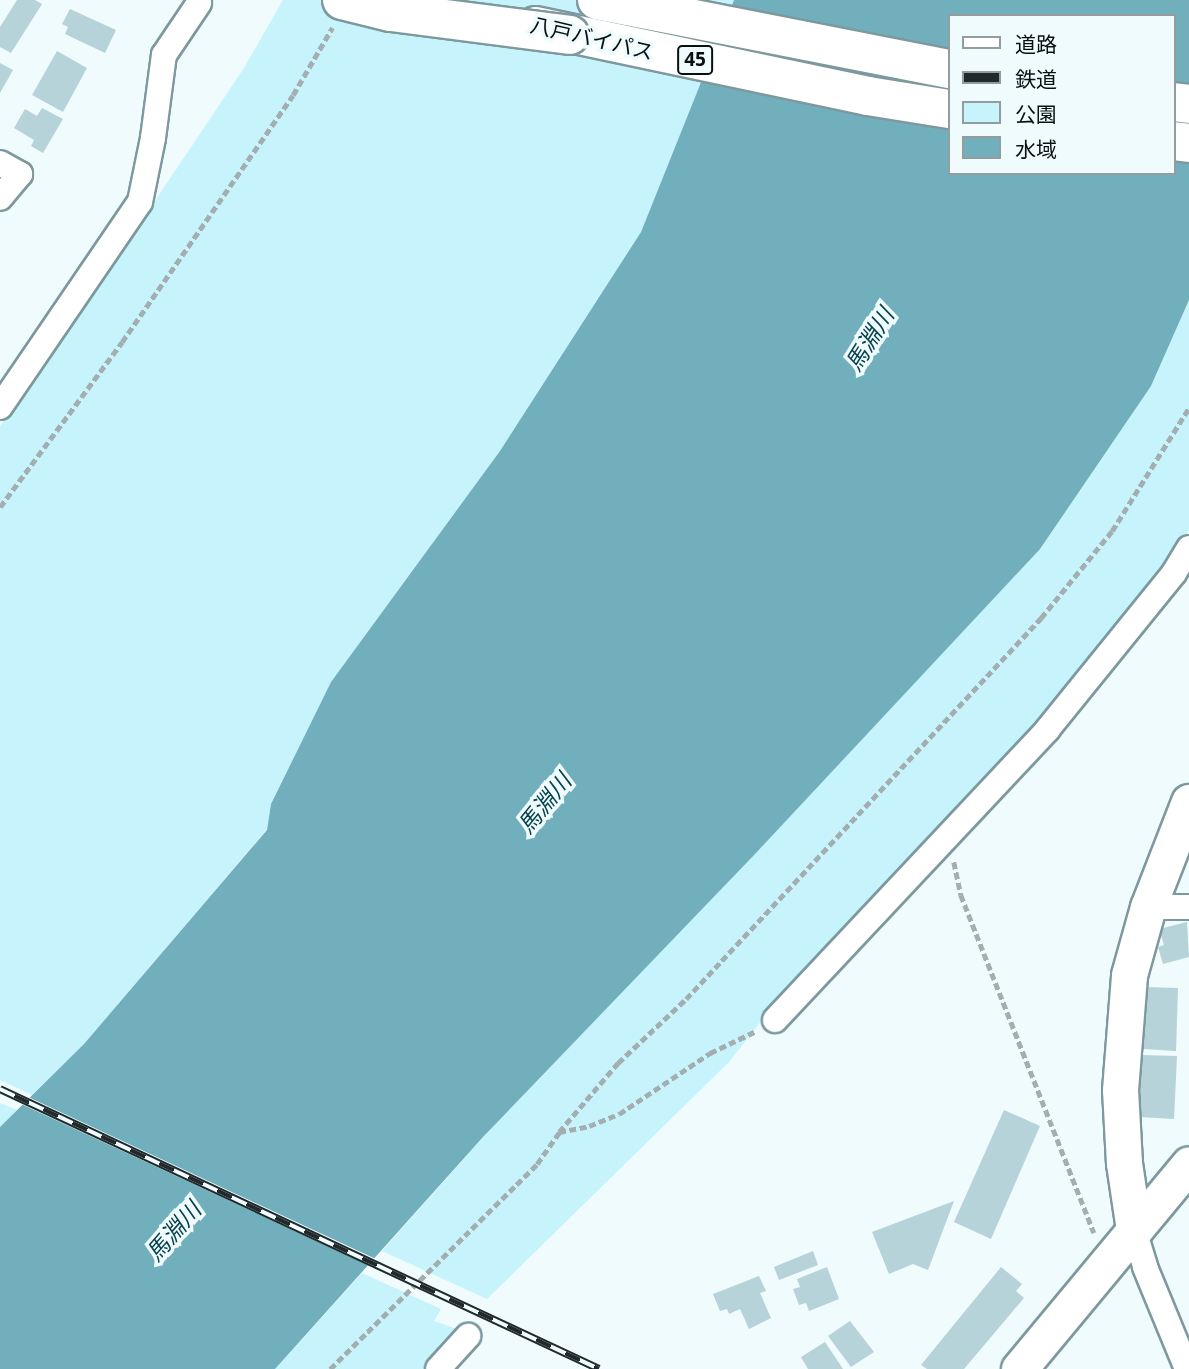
<!DOCTYPE html>
<html>
<head>
<meta charset="utf-8">
<style>
	body { margin:0 }
	#map { position:relative; width:1189px; height:1369px; overflow:hidden; background:#f0fbfe; font-family:"Open Sans","Noto Sans JP",sans-serif }
	div>[style] { position:absolute }
	[style*='--x'] { left:calc(var(--x)*1px); top:calc(var(--y)*1px); width:calc(var(--w)*1px); rotate:calc(var(--a)*1deg) }
	.green>* { inset:0; background:#c7f3fc }
	.water>* { inset:0; background:#70afbb }
	.pier>* { inset:0; background:#f0fbfe }
	.building>* { inset:0; background:#b5d3d8 }
	.path>* { height:4.5px; margin-top:-2.25px; transform-origin:0; background:repeating-linear-gradient(90deg,#a3aeb0 0 7px,transparent 0 10.5px) }
	.roads { filter:drop-shadow(2px 0 #7d999e) drop-shadow(-2px 0 #7d999e) drop-shadow(0 2px #7d999e) drop-shadow(0 -2px #7d999e) }
	.street>* { height:24px; margin:-12px; padding:0 12px; transform-origin:12px; border-radius:12px; background:#fff }
	.secondary>* { height:35px; margin:-17.5px; padding:0 17.5px; transform-origin:17.5px; border-radius:17.5px; background:#fff }
	.highway>* { height:38px; margin:-19px; padding:0 19px; transform-origin:19px; border-radius:19px; background:#fff }
	.rail>* { height:8px; margin-top:-4px; transform-origin:0; background:repeating-linear-gradient(90deg,#f0fbfe 0 16px,#202a2d 0 32px); box-sizing:border-box; border-block:2px solid #202a2d }
	.bridges { filter:drop-shadow(2px 0 #7d999e) drop-shadow(-2px 0 #7d999e) drop-shadow(0 2px #7d999e) drop-shadow(0 -2px #7d999e) }
	.highway-bridge>* { height:38px; margin:-19px; padding:0 19px; transform-origin:19px; border-radius:19px; background:#fff }
	span { translate:-50% -50%; white-space:nowrap; text-align:center; line-height:1.15; -webkit-text-stroke:7px #f0fbfe; paint-order:stroke }
	.shield-label span { padding:2px 5px; background:#f0fbfe; border:2px solid; border-radius:5px; -webkit-text-stroke-width:0 }
	.shield-label { font-size:19px; color:#071113; font-weight:700 }
	.street-label { font-size:21px; color:#071113 }
	.water-label { font-size:23px; color:#06424c; font-style:italic }
	.legend { position:absolute; left:948px; top:14px; width:228px; height:161px; box-sizing:border-box; background:#f0fbfe; border:2px solid #939da0; margin:0; padding:9px 12px; list-style:none; font-size:21px; color:#071113 }
	.legend li { display:flex; align-items:center; gap:14px; height:35px }
	.legend b { width:35px; border:2px solid #939da0 }
</style>
</head>
<body>
<div id="map">
	<div class="green">
		<div style="clip-path:polygon(283px 0,734px 0,641px 232px,500px 451px,331px 682px,271px 804px,267px 829px,84px 1044px,32px 1095px,0 1080px,0 426px,31px 386px,244px 68px)"></div>
		<div style="clip-path:polygon(1189px 300px,1189px 530px,1167px 568px,1043px 723px,765px 1016px,729px 1062px,487px 1299px,382px 1251px,1151px 386px)"></div>
		<div style="clip-path:polygon(0 1103px,17px 1110px,0 1127px)"></div>
		<div style="clip-path:polygon(362px 1273px,441px 1309px,434px 1321px,460px 1330px,424px 1369px,275px 1369px)"></div>
	</div>
	<div class="water">
		<div style="clip-path:polygon(evenodd,734px 0,1189px 0,1189px 300px,1151px 386px,1040px 549px,755px 854px,483px 1137px,275px 1369px,0 1369px,0 1127px,84px 1044px,267px 830px,271px 804px,331px 682px,500px 451px,641px 232px,734px 0,949px 16px,1173px 16px,1173px 173px,949px 173px,949px 16px)"></div>
	</div>
	<div class="pier">
		<div style="clip-path:polygon(26px 1096px,378px 1260px,372px 1267px,19px 1103px)"></div>
	</div>
	<div class="building">
		<div style="clip-path:polygon(17px 0,35px 0,42px 4px,11px 53px,0 47px,0 27px)"></div>
		<div style="clip-path:polygon(70px 9px,116px 30px,105px 53px,65px 34px,68px 27px,62px 24px)"></div>
		<div style="clip-path:polygon(57px 51px,87px 68px,63px 112px,32px 95px)"></div>
		<div style="clip-path:polygon(0 63px,13px 70px,0 93px)"></div>
		<div style="clip-path:polygon(42px 108px,63px 119px,43px 153px,31px 146px,34px 140px,14px 128px,25px 109px,37px 116px)"></div>
		<div style="clip-path:polygon(1187px 922px,1189px 957px,1163px 964px,1158px 947px,1164px 945px,1159px 929px)"></div>
		<div style="clip-path:polygon(1145px 987px,1178px 988px,1176px 1051px,1143px 1049px)"></div>
		<div style="clip-path:polygon(1142px 1055px,1177px 1056px,1174px 1119px,1139px 1117px)"></div>
		<div style="clip-path:polygon(1004px 1110px,1040px 1126px,991px 1239px,954px 1222px)"></div>
		<div style="clip-path:polygon(954px 1201px,928px 1270px,913px 1264px,889px 1274px,872px 1232px)"></div>
		<div style="clip-path:polygon(813px 1251px,818px 1265px,779px 1280px,774px 1267px)"></div>
		<div style="clip-path:polygon(827px 1267px,839px 1299px,809px 1311px,806px 1303px,799px 1305px,793px 1289px,800px 1287px,797px 1279px)"></div>
		<div style="clip-path:polygon(1001px 1267px,1022px 1284px,1016px 1291px,1024px 1298px,964px 1369px,927px 1369px,921px 1365px)"></div>
		<div style="clip-path:polygon(759px 1276px,766px 1291px,760px 1293px,771px 1318px,749px 1329px,740px 1309px,729px 1314px,727px 1309px,720px 1311px,713px 1294px)"></div>
		<div style="clip-path:polygon(850px 1321px,874px 1352px,851px 1367px,828px 1336px)"></div>
		<div style="clip-path:polygon(825px 1342px,843px 1369px,808px 1369px,801px 1357px)"></div>
	</div>
	<div class="path">
		<div style="--x:0;--y:507;--w:205;--a:-53.5"></div>
		<div style="--x:122;--y:342;--w:300;--a:-55.3"></div>
		<div style="--x:293;--y:95;--w:78;--a:-59.8"></div>
		<div style="--x:954;--y:862;--w:34;--a:78"></div>
		<div style="--x:961;--y:895;--w:363;--a:68.5"></div>
		<div style="--x:559;--y:1132;--w:91;--a:-49.5"></div>
		<div style="--x:618;--y:1063;--w:93;--a:-43.3"></div>
		<div style="--x:686;--y:999;--w:521;--a:-47.02"></div>
		<div style="--x:1041;--y:618;--w:112;--a:-50.8"></div>
		<div style="--x:1112;--y:531;--w:145;--a:-58"></div>
		<div style="--x:330;--y:1369;--w:291;--a:-44.7"></div>
		<div style="--x:537;--y:1164;--w:39;--a:-55"></div>
		<div style="--x:559;--y:1132;--w:31;--a:-11"></div>
		<div style="--x:589;--y:1126;--w:32;--a:-22"></div>
		<div style="--x:619;--y:1114;--w:110;--a:-33.8"></div>
		<div style="--x:710;--y:1053;--w:49;--a:-25.5"></div>
	</div>
	<div class="roads">
		<div class="street">
			<div style="--x:0;--y:163;--w:23;--a:29"></div>
			<div style="--x:20;--y:174;--w:31;--a:130"></div>
			<div style="--x:0;--y:407;--w:248;--a:-55.7"></div>
			<div style="--x:140;--y:202;--w:65;--a:-78.5"></div>
			<div style="--x:153;--y:138;--w:84;--a:-82.5"></div>
			<div style="--x:164;--y:55;--w:63;--a:-56.1"></div>
			<div style="--x:1148;--y:907;--w:41;--a:0"></div>
			<div style="--x:775;--y:1020;--w:398;--a:-46.8"></div>
			<div style="--x:1047;--y:730;--w:202;--a:-51"></div>
			<div style="--x:1174;--y:573;--w:29;--a:-59"></div>
			<div style="--x:1134;--y:1230;--w:39;--a:73"></div>
			<div style="--x:1145;--y:1267;--w:110;--a:67.6"></div>
			<div style="--x:438;--y:1369;--w:45;--a:-47.7"></div>
		</div>
		<div class="secondary">
			<div style="--x:1134;--y:1230;--w:68;--a:-98.5"></div>
			<div style="--x:1124;--y:1163;--w:73;--a:-93.1"></div>
			<div style="--x:1120;--y:1090;--w:115;--a:-85.5"></div>
			<div style="--x:1129;--y:975;--w:71;--a:-74.4"></div>
			<div style="--x:1148;--y:907;--w:113;--a:-68.7"></div>
			<div style="--x:1019;--y:1369;--w:266;--a:-50.3"></div>
		</div>
		<div class="highway">
			<div style="--x:597;--y:0;--w:359;--a:11.1"></div>
			<div style="--x:536;--y:26;--w:339;--a:11.9"></div>
			<div style="--x:868;--y:96;--w:82;--a:9.1"></div>
			<div style="--x:1173;--y:102;--w:16;--a:7"></div>
			<div style="--x:1173;--y:141;--w:16;--a:7"></div>
		</div>
	</div>
	<div class="rail">
		<div style="--x:0;--y:1089;--w:661;--a:25.05"></div>
	</div>
	<div class="bridges">
		<div class="highway-bridge">
			<div style="--x:342;--y:0;--w:50;--a:13.8"></div>
			<div style="--x:391;--y:12;--w:180;--a:7.3"></div>
		</div>
	</div>
	<div class="shield-label">
		<span style="left:695px;top:60px">45</span>
	</div>
	<div class="street-label">
		<span style="left:592px;top:38px;rotate:13deg">八戸バイパス</span>
	</div>
	<div class="water-label">
		<span style="left:869px;top:339px;rotate:-58deg">馬淵川</span>
		<span style="left:544px;top:803px;rotate:-51deg">馬淵川</span>
		<span style="left:173px;top:1231px;rotate:-49deg">馬淵川</span>
	</div>
	<ul class="legend">
	<li><b style="height:9px;background:#fff"></b>道路</li>
	<li><b style="height:9px;background:#202a2d"></b>鉄道</li>
	<li><b style="height:19px;background:#c7f3fc"></b>公園</li>
	<li><b style="height:19px;background:#70afbb"></b>水域</li>
	</ul>
</div>
</body>
</html>
